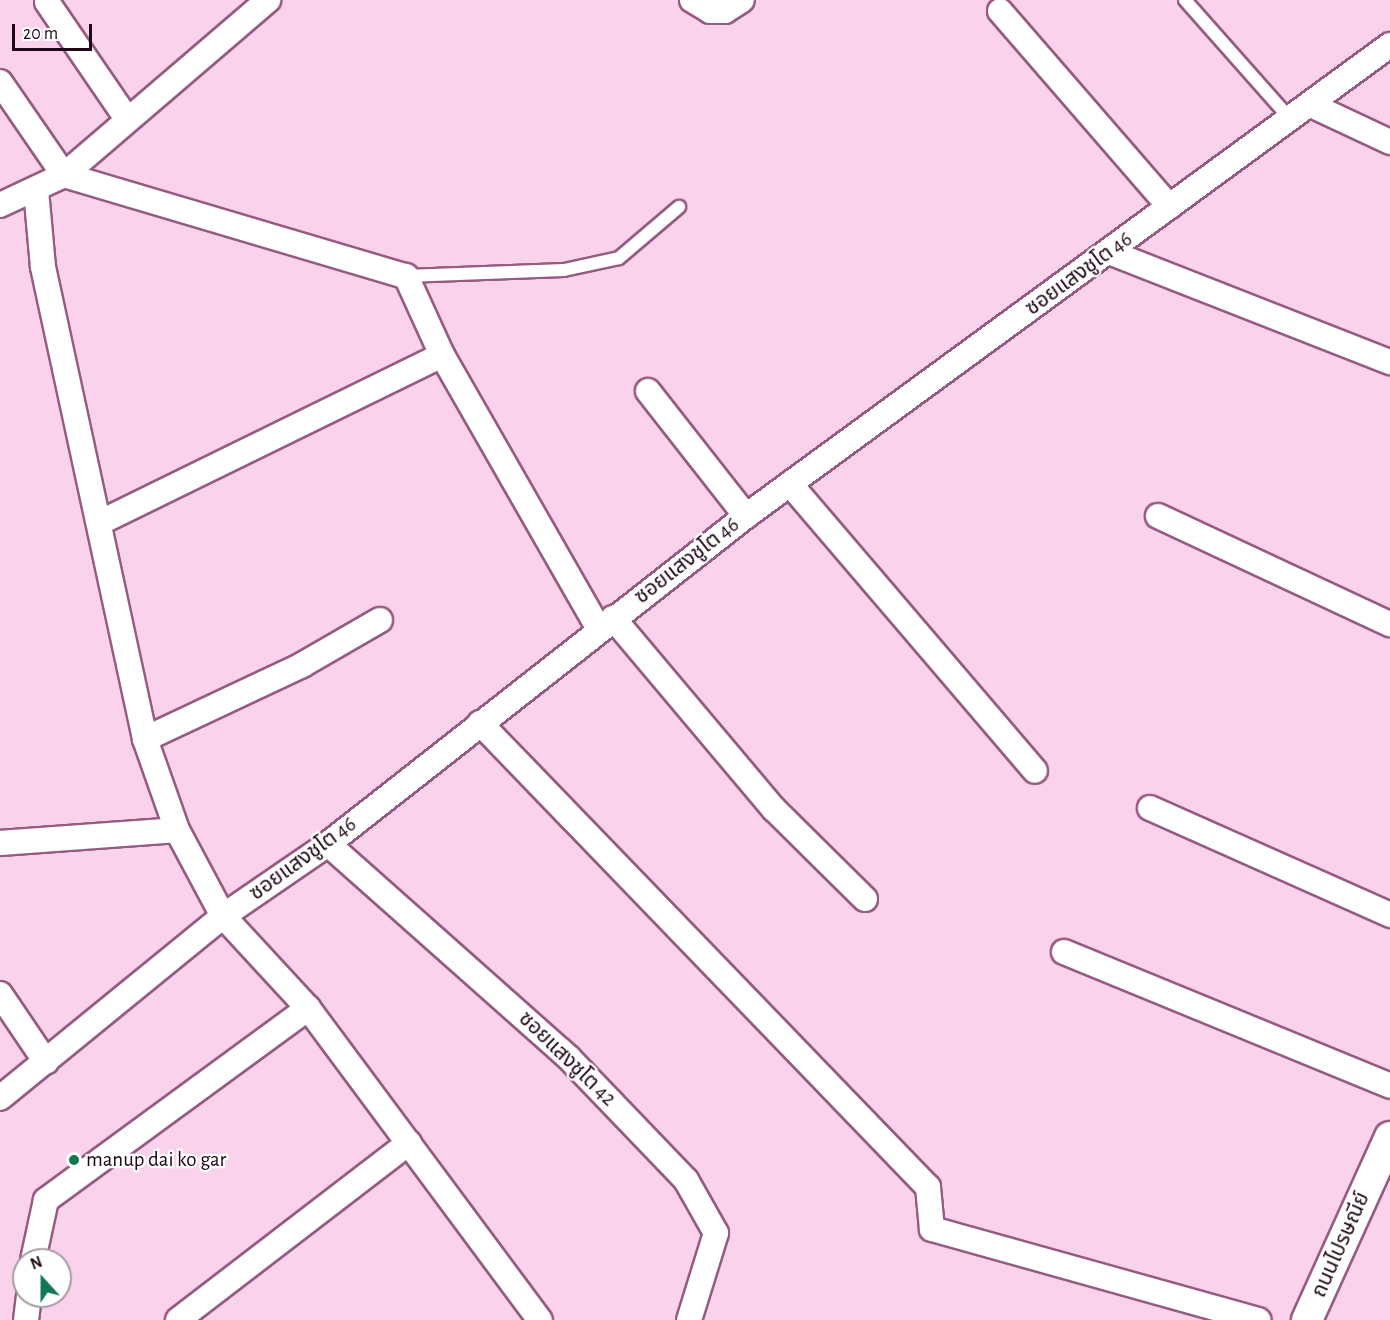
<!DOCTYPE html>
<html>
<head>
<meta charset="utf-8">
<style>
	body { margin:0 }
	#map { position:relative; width:1390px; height:1320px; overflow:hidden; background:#fbd2eb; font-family:"Alegreya Sans","Noto Sans Thai",sans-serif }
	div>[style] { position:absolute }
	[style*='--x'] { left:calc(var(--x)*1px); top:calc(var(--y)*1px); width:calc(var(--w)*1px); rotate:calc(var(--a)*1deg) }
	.roads { filter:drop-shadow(2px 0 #965b81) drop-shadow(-2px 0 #965b81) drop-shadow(0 2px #965b81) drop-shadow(0 -2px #965b81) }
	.service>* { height:12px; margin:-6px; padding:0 6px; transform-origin:6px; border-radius:6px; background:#fff }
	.minor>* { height:24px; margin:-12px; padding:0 12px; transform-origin:12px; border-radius:12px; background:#fff }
	.tertiary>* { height:30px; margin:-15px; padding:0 15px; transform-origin:15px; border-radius:15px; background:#fff }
	.dots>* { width:16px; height:16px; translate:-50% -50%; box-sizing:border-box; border:3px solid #fff; border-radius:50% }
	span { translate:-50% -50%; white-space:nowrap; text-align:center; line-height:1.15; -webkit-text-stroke:4.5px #fff; paint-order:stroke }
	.street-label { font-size:21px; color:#1e0716 }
	.poi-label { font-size:21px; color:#1e0716 }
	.left { translate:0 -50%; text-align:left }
	.north { position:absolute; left:12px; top:1248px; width:60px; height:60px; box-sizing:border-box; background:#fff; border:2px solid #a59ca2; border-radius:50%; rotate:339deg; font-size:16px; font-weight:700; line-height:24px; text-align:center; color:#1e0716 }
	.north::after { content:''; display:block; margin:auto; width:21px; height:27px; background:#117952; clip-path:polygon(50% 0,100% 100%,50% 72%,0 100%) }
	.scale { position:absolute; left:12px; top:24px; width:80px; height:27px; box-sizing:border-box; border:3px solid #1e0716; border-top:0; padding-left:8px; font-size:18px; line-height:21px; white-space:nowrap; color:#1e0716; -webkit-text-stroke:4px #fff; paint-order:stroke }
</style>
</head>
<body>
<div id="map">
	<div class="roads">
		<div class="service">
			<div style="--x:1185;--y:0;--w:160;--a:48.5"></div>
			<div style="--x:406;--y:276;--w:158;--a:-2.2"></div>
			<div style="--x:564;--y:270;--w:56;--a:-12.3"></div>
			<div style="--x:619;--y:258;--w:79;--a:-40.4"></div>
		</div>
		<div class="minor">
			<div style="--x:692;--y:0;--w:21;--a:31"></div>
			<div style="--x:710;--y:11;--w:15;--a:0"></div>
			<div style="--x:725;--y:11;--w:20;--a:-33"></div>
			<div style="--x:47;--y:2;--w:142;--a:55.6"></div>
			<div style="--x:1000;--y:11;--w:259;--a:49.1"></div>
			<div style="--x:0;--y:82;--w:113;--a:55.5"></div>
			<div style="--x:64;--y:175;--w:357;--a:16.5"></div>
			<div style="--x:406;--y:276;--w:87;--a:65.5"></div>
			<div style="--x:442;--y:355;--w:316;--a:60.2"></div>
			<div style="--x:1311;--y:105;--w:87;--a:25.1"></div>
			<div style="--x:36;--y:190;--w:77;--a:84.8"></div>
			<div style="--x:43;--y:267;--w:483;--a:77.8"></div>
			<div style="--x:145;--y:739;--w:96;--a:70.6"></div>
			<div style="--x:177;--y:830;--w:98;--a:61.9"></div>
			<div style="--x:223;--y:916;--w:125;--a:47.3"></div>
			<div style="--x:308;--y:1008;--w:389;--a:53.4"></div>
			<div style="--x:0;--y:205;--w:71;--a:-25.1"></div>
			<div style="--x:64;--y:175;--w:269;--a:-40.6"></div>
			<div style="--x:1109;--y:252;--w:302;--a:21.4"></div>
			<div style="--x:648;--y:391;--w:159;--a:51.9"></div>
			<div style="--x:790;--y:484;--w:377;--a:49.5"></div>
			<div style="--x:1158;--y:516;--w:256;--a:25"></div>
			<div style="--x:99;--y:523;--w:382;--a:-26.1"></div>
			<div style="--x:613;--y:618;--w:250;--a:49.9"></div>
			<div style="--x:774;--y:809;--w:128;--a:44.7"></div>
			<div style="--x:480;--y:723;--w:645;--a:46.01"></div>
			<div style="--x:928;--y:1187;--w:42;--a:84.6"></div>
			<div style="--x:932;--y:1229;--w:339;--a:15.6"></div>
			<div style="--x:145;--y:739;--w:174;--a:-25.2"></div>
			<div style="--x:302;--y:665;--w:90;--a:-30"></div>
			<div style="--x:1150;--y:808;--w:263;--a:24"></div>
			<div style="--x:0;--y:843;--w:177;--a:-4.2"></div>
			<div style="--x:328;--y:844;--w:322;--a:41.6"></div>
			<div style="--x:569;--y:1058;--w:169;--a:46.2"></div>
			<div style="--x:686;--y:1180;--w:61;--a:60.5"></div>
			<div style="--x:716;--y:1233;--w:91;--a:107.2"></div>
			<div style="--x:1064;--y:952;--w:352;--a:22.3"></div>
			<div style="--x:0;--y:994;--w:82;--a:55.9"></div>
			<div style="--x:0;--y:1098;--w:288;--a:-39.2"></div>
			<div style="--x:223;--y:916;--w:127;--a:-34.4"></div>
			<div style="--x:328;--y:844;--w:531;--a:-38.12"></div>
			<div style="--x:746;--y:516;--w:798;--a:-36.18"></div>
			<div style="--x:33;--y:1260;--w:61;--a:-77.8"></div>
			<div style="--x:46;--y:1200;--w:325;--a:-36.2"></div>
			<div style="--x:26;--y:1320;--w:24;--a:-83"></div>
			<div style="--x:178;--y:1320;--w:291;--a:-37.5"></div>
		</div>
		<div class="tertiary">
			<div style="--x:1307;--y:1320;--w:201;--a:-65.6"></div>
		</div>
	</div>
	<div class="dots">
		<div style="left:74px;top:1160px;background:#117952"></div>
	</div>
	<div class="street-label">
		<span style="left:1079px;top:274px;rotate:-36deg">ซอยแสงชูโต 46</span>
		<span style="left:687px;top:561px;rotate:-38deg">ซอยแสงชูโต 46</span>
		<span style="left:303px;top:859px;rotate:-36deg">ซอยแสงชูโต 46</span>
		<span style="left:567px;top:1059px;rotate:44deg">ซอยแสงชูโต 42</span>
		<span style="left:1341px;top:1245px;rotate:-66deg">ถนนไปรษณีย์</span>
	</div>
	<div class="poi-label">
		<span class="left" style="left:86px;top:1160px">manup dai ko gar</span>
	</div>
	<div class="north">N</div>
	<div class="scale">20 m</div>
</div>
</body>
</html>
